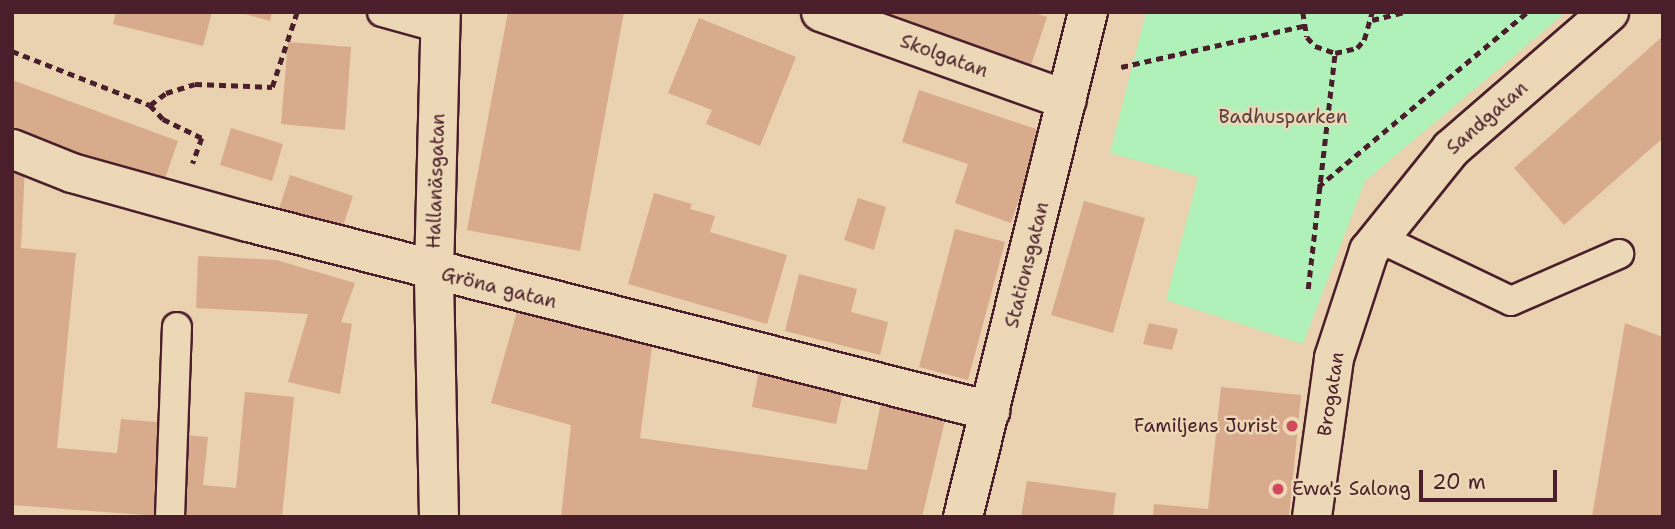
<!DOCTYPE html>
<html>
<head>
<meta charset="utf-8">
<style>
	body { margin:0 }
	#map { position:relative; width:1675px; height:529px; overflow:hidden; background:#ead1af; font-family:"Shantell Sans",sans-serif }
	div>[style] { position:absolute }
	[style*='--x'] { left:calc(var(--x)*1px); top:calc(var(--y)*1px); width:calc(var(--w)*1px); rotate:calc(var(--a)*1deg) }
	.green>* { inset:0; background:#b0f1b9 }
	.building>* { inset:0; background:#d8ab8c }
	.path>* { height:4.5px; margin-top:-2.25px; transform-origin:0; background:repeating-linear-gradient(90deg,#4a1f2b 0 7px,transparent 0 12px) }
	.roads { filter:drop-shadow(2px 0 #4a1f2b) drop-shadow(-2px 0 #4a1f2b) drop-shadow(0 2px #4a1f2b) drop-shadow(0 -2px #4a1f2b) }
	.lane>* { height:28px; margin:-14px; padding:0 14px; transform-origin:14px; border-radius:14px; background:#ecd8b6 }
	.street>* { height:38px; margin:-19px; padding:0 19px; transform-origin:19px; border-radius:19px; background:#ecd8b6 }
	.secondary>* { height:38px; margin:-19px; padding:0 19px; transform-origin:19px; border-radius:19px; background:#ecd8b6 }
	.dots>* { width:19px; height:19px; translate:-50% -50%; box-sizing:border-box; border:4px solid #ecd8b6; border-radius:50% }
	span { translate:-50% -50%; white-space:nowrap; text-align:center; line-height:1.15; -webkit-text-stroke:5px #ecd8b6; paint-order:stroke }
	.street-label { font-size:19px; color:#4a1f2b }
	.park-label { font-size:19px; color:#593e40 }
	.poi-label { font-size:19px; color:#4a1f2b }
	.right { translate:-100% -50%; text-align:right }
	.left { translate:0 -50%; text-align:left }
	.frame { position:absolute; inset:0; border:14px solid #4a1f2b; pointer-events:none }
	.scale { position:absolute; left:1419px; top:470px; width:138px; height:32px; box-sizing:border-box; border:4px solid #4a1f2b; border-top:0; padding-left:9px; font-size:21px; line-height:24px; white-space:nowrap; color:#4a1f2b; -webkit-text-stroke:5px #ecd8b6; paint-order:stroke }
</style>
</head>
<body>
<div id="map">
	<div class="green">
		<div style="clip-path:polygon(1146px 12px,1566px 12px,1365px 181px,1303px 344px,1166px 300px,1198px 177px,1110px 153px)"></div>
	</div>
	<div class="building">
		<div style="clip-path:polygon(116px 12px,212px 12px,203px 46px,113px 24px)"></div>
		<div style="clip-path:polygon(238px 12px,272px 12px,270px 21px)"></div>
		<div style="clip-path:polygon(508px 12px,624px 12px,580px 251px,467px 230px)"></div>
		<div style="clip-path:polygon(861px 12px,1032px 12px,1047px 17px,1030px 68px)"></div>
		<div style="clip-path:polygon(699px 18px,796px 57px,760px 146px,706px 124px,712px 110px,668px 93px)"></div>
		<div style="clip-path:polygon(1663px 36px,1663px 138px,1564px 225px,1514px 168px)"></div>
		<div style="clip-path:polygon(288px 42px,351px 47px,345px 130px,281px 124px)"></div>
		<div style="clip-path:polygon(12px 80px,178px 141px,161px 190px,12px 142px)"></div>
		<div style="clip-path:polygon(919px 90px,1042px 131px,1011px 223px,955px 203px,968px 164px,902px 142px)"></div>
		<div style="clip-path:polygon(231px 128px,283px 144px,272px 181px,220px 165px)"></div>
		<div style="clip-path:polygon(12px 166px,25px 167px,21px 248px,76px 253px,57px 448px,117px 453px,121px 419px,167px 423px,158px 516px,12px 505px)"></div>
		<div style="clip-path:polygon(290px 175px,353px 196px,339px 238px,276px 218px)"></div>
		<div style="clip-path:polygon(654px 193px,692px 204px,690px 209px,715px 216px,710px 232px,787px 255px,767px 324px,628px 284px)"></div>
		<div style="clip-path:polygon(858px 198px,886px 207px,874px 250px,844px 240px)"></div>
		<div style="clip-path:polygon(1084px 201px,1145px 218px,1113px 333px,1051px 315px)"></div>
		<div style="clip-path:polygon(955px 229px,1005px 242px,968px 380px,919px 367px)"></div>
		<div style="clip-path:polygon(198px 256px,276px 260px,355px 283px,341px 322px,352px 324px,340px 394px,288px 382px,308px 314px,196px 308px)"></div>
		<div style="clip-path:polygon(799px 274px,857px 289px,851px 312px,888px 322px,880px 355px,785px 331px)"></div>
		<div style="clip-path:polygon(518px 308px,653px 339px,640px 438px,867px 470px,882px 398px,946px 416px,922px 517px,561px 517px,571px 425px,491px 403px)"></div>
		<div style="clip-path:polygon(1149px 323px,1178px 329px,1172px 350px,1143px 344px)"></div>
		<div style="clip-path:polygon(1625px 323px,1663px 337px,1663px 517px,1592px 517px)"></div>
		<div style="clip-path:polygon(759px 370px,844px 387px,836px 424px,752px 407px)"></div>
		<div style="clip-path:polygon(1221px 387px,1301px 395px,1289px 517px,1153px 517px,1154px 504px,1208px 509px)"></div>
		<div style="clip-path:polygon(245px 392px,294px 397px,282px 517px,177px 517px,185px 435px,208px 437px,203px 485px,236px 488px)"></div>
		<div style="clip-path:polygon(1027px 481px,1116px 493px,1113px 517px,1021px 517px)"></div>
	</div>
	<div class="path">
		<div style="--x:1303;--y:12;--w:25;--a:81"></div>
		<div style="--x:1307;--y:37;--w:12;--a:48"></div>
		<div style="--x:1315;--y:46;--w:21;--a:19"></div>
		<div style="--x:1335;--y:53;--w:23;--a:-13"></div>
		<div style="--x:1357;--y:48;--w:11;--a:-49"></div>
		<div style="--x:1364;--y:40;--w:29;--a:-74"></div>
		<div style="--x:1372;--y:20;--w:33;--a:-14"></div>
		<div style="--x:12;--y:51;--w:148;--a:21.4"></div>
		<div style="--x:150;--y:105;--w:19;--a:47"></div>
		<div style="--x:163;--y:119;--w:43;--a:26"></div>
		<div style="--x:202;--y:138;--w:27;--a:110"></div>
		<div style="--x:1121;--y:67;--w:187;--a:-12.7"></div>
		<div style="--x:150;--y:105;--w:20;--a:-37"></div>
		<div style="--x:166;--y:93;--w:30;--a:-17"></div>
		<div style="--x:195;--y:84;--w:77;--a:2.2"></div>
		<div style="--x:272;--y:87;--w:79;--a:-71.6"></div>
		<div style="--x:1318;--y:187;--w:273;--a:-39.9"></div>
		<div style="--x:1308;--y:289;--w:238;--a:-83.5"></div>
	</div>
	<div class="roads">
		<div class="lane">
			<div style="--x:382;--y:12;--w:60;--a:15.4"></div>
			<div style="--x:1379;--y:238;--w:146;--a:25.5"></div>
			<div style="--x:1511;--y:301;--w:118;--a:-23.5"></div>
			<div style="--x:170;--y:517;--w:190;--a:-87.9"></div>
		</div>
		<div class="street">
			<div style="--x:821;--y:12;--w:261;--a:19.7"></div>
			<div style="--x:12;--y:149;--w:65;--a:21.8"></div>
			<div style="--x:72;--y:173;--w:183;--a:15.6"></div>
			<div style="--x:248;--y:222;--w:766;--a:14.29"></div>
			<div style="--x:439;--y:517;--w:245;--a:-91.2"></div>
			<div style="--x:434;--y:272;--w:260;--a:-88.5"></div>
			<div style="--x:963;--y:517;--w:520;--a:-76.1"></div>
		</div>
		<div class="secondary">
			<div style="--x:1312;--y:517;--w:161;--a:-82.1"></div>
			<div style="--x:1334;--y:358;--w:113;--a:-71.9"></div>
			<div style="--x:1369;--y:251;--w:131;--a:-51.2"></div>
			<div style="--x:1451;--y:149;--w:209;--a:-40.9"></div>
		</div>
	</div>
	<div class="dots">
		<div style="left:1292px;top:426px;background:#d1495b"></div>
		<div style="left:1278px;top:489px;background:#d1495b"></div>
	</div>
	<div class="street-label">
		<span style="left:944px;top:56px;rotate:20deg">Skolgatan</span>
		<span style="left:1487px;top:118px;rotate:-41deg">Sandgatan</span>
		<span style="left:436px;top:181px;rotate:-88deg">Hallanäsgatan</span>
		<span style="left:1027px;top:265px;rotate:-76deg">Stationsgatan</span>
		<span style="left:499px;top:288px;rotate:14deg">Gröna gatan</span>
		<span style="left:1331px;top:394px;rotate:-81deg">Brogatan</span>
	</div>
	<div class="park-label">
		<span style="left:1283px;top:117px">Badhusparken</span>
	</div>
	<div class="poi-label">
		<span class="right" style="left:1278px;top:426px">Familjens Jurist</span>
		<span class="left" style="left:1292px;top:489px">Ewa's Salong</span>
	</div>
	<div class="frame"></div>
	<div class="scale">20 m</div>
</div>
</body>
</html>
